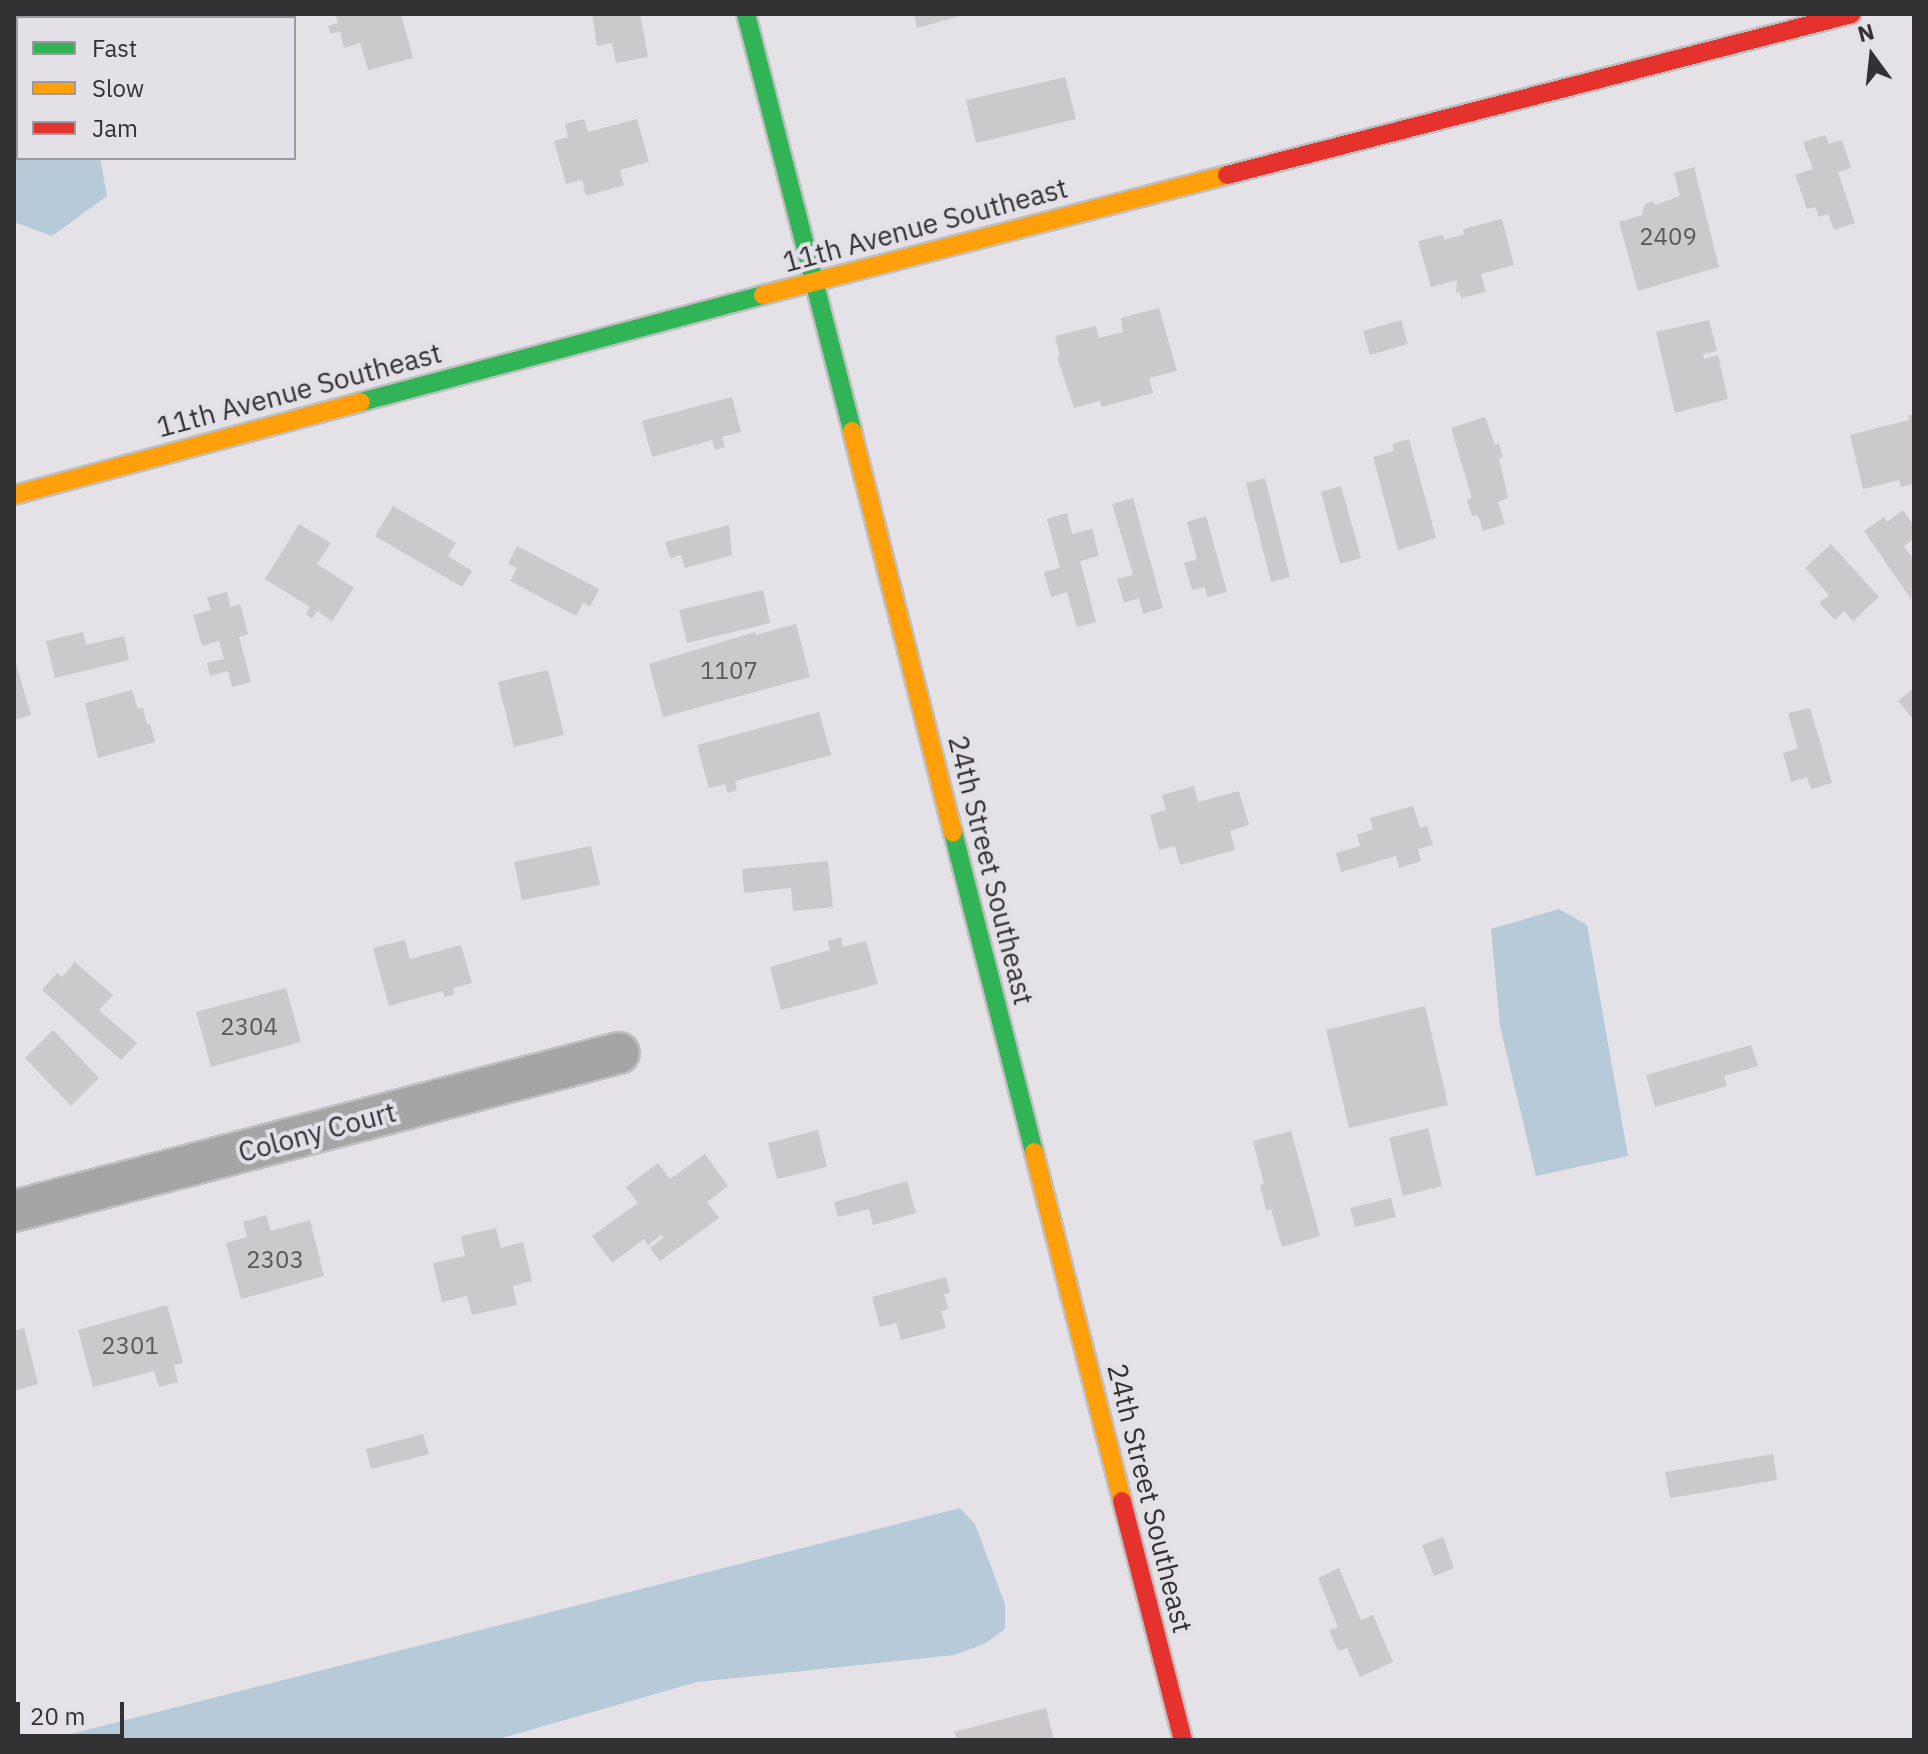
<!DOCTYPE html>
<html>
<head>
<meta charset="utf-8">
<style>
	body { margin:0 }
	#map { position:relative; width:1928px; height:1754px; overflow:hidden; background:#e4e2e6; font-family:"IBM Plex Sans",sans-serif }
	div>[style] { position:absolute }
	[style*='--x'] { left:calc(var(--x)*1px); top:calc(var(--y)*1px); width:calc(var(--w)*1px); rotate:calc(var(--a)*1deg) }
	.water>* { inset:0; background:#b6cad9 }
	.building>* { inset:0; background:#cbc9cb }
	.roads { filter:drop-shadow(2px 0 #c0bfc2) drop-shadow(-2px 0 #c0bfc2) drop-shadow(0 2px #c0bfc2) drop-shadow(0 -2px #c0bfc2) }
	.street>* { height:40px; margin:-20px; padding:0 20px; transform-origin:20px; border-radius:20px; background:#a6a5a5 }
	.fast>* { height:18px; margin:-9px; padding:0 9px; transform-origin:9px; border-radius:9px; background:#30b455 }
	.slow>* { height:18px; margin:-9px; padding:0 9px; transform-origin:9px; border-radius:9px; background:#ff9f0a }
	.jam>* { height:18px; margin:-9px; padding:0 9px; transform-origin:9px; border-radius:9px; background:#e5322d }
	span { translate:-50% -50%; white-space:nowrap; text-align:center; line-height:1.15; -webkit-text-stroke:8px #e3e0e8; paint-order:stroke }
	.number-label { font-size:24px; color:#5a585b }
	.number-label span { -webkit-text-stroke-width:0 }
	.street-label { font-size:28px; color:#323134 }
	.frame { position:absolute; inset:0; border:16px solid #323134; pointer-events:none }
	.legend { position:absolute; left:16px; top:16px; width:280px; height:144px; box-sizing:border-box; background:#e3e0e8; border:2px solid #9c9aa0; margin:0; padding:10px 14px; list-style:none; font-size:24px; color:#323134 }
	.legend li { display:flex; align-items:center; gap:16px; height:40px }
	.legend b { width:40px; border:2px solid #9c9aa0 }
	.north { position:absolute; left:1832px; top:16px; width:80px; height:80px; -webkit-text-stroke:6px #e3e0e8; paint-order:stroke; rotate:345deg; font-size:22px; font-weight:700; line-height:32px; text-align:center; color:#323134 }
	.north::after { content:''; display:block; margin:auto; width:28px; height:36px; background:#323134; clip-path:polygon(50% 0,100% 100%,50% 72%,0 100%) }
	.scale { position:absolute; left:16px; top:1702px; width:108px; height:36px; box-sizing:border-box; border:4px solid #323134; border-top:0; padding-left:10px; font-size:24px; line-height:28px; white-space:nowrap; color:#323134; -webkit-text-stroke:6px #e3e0e8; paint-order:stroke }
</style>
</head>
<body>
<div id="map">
	<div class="water">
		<div style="clip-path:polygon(14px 14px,77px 14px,77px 18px,18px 18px,18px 158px,100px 158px,107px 196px,52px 236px,14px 222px)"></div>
		<div style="clip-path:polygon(1559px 909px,1587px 925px,1628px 1156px,1536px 1176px,1500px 1026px,1491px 929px)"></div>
		<div style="clip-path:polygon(960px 1508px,975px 1524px,1005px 1604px,1005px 1629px,984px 1644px,954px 1655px,697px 1682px,495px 1740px,66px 1740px,67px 1735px)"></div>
	</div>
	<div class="building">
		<div style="clip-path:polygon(335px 14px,401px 14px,413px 58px,368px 70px,360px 43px,344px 48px,340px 31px,331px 34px,328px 26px,338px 23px)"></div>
		<div style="clip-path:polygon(592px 14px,640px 14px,648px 57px,616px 63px,612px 43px,597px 46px)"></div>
		<div style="clip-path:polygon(914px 14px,964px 14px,964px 15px,917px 28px)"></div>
		<div style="clip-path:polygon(1065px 77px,1076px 119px,976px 143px,966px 100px)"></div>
		<div style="clip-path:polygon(584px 119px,588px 132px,637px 119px,649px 162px,620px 170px,624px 185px,586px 196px,582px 180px,566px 184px,554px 141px,568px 137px,565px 124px)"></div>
		<div style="clip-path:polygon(1825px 135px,1829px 144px,1842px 140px,1851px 168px,1838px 172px,1855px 223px,1834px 230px,1828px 214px,1819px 217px,1815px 207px,1807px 209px,1795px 175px,1813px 169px,1803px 142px)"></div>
		<div style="clip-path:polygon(1694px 167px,1719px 267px,1638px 291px,1619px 222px,1642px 215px,1645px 204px,1653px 201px,1655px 205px,1680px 196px,1674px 173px)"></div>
		<div style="clip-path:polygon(1502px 219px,1514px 265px,1481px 274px,1486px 292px,1461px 298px,1460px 292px,1456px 293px,1457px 280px,1431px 287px,1418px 241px,1443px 235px,1444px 240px,1464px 234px,1463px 229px)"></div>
		<div style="clip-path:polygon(1159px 308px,1177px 371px,1149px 378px,1153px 393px,1102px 407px,1100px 401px,1074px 408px,1057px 357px,1060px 356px,1055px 336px,1096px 326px,1099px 338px,1123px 332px,1121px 318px)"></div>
		<div style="clip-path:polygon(1401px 320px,1408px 344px,1370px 355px,1363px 331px)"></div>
		<div style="clip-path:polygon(1709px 320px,1717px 351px,1703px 354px,1704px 359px,1718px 355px,1728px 399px,1675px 413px,1656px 332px)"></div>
		<div style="clip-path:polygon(732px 397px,741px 432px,722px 437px,725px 447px,715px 450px,712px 440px,652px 457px,642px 421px)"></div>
		<div style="clip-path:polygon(1914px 414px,1914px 484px,1901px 487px,1899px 480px,1863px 489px,1850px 435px,1909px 420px,1908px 415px)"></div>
		<div style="clip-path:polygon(1485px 417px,1495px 445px,1499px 444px,1503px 457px,1499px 458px,1508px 498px,1498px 502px,1505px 524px,1483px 531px,1478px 515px,1472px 516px,1467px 500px,1472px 498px,1451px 428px)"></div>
		<div style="clip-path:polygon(1409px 439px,1436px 538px,1398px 550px,1373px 457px,1394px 451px,1392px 444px)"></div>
		<div style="clip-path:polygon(1265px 478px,1290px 577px,1271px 582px,1246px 483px)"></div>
		<div style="clip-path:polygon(1341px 486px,1361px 558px,1340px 564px,1321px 492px)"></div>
		<div style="clip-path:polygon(1133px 498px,1163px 608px,1143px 614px,1139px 598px,1124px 603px,1117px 579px,1133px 575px,1112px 504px)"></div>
		<div style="clip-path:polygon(393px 506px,456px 543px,448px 556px,472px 571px,462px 587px,375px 536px)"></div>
		<div style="clip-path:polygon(1903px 510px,1914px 526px,1914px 539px,1904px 546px,1914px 560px,1911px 599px,1864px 531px,1884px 517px,1887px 522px)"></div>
		<div style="clip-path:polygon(1067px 513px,1072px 534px,1092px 529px,1099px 556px,1080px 561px,1096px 622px,1077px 627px,1067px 592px,1051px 597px,1044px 572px,1060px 568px,1047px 519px)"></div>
		<div style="clip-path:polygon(1206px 516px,1227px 592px,1207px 597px,1205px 587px,1192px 590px,1184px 563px,1197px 559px,1187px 522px)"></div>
		<div style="clip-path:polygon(299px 524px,331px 543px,317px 564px,354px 588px,332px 621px,317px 611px,312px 619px,306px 614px,310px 607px,265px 579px)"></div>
		<div style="clip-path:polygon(729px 525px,732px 555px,685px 568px,681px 555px,670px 558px,665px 542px)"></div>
		<div style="clip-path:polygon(1831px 544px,1879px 597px,1853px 621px,1844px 611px,1835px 620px,1819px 603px,1829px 595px,1805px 568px)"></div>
		<div style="clip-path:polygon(517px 546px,599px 589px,590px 607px,583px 603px,576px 616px,510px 581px,517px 568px,508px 564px)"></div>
		<div style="clip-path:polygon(763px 590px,770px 623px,687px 643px,679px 610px)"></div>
		<div style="clip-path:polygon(227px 592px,231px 607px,240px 604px,248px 634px,239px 637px,251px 682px,232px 687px,228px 671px,210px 676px,207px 663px,224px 659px,219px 641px,202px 646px,193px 615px,211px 610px,207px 597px)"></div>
		<div style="clip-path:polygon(796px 624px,810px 677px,663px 717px,649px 664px,755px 632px,756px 635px)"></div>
		<div style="clip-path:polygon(83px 632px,86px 645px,124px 636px,129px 660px,55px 678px,46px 641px)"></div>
		<div style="clip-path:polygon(14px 657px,31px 715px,14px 720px)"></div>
		<div style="clip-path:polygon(548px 670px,564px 735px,514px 747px,498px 682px)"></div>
		<div style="clip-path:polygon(1914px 688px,1914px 720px,1898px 701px)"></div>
		<div style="clip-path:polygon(132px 690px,138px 709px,143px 708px,147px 724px,150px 723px,155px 742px,98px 758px,85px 703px)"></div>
		<div style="clip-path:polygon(1810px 708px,1832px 783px,1811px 789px,1807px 777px,1791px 782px,1783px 753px,1798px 748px,1788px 713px)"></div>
		<div style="clip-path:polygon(819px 712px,831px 755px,735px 781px,737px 790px,728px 793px,725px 784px,709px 788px,697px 745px)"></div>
		<div style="clip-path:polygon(1194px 786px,1198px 802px,1239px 791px,1249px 825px,1230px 831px,1235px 850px,1180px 865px,1175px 846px,1159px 850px,1150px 815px,1166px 810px,1162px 795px)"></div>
		<div style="clip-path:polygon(1413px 806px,1420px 828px,1427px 826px,1433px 845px,1418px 849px,1421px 861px,1399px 868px,1396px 856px,1341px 872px,1336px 853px,1360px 846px,1357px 835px,1373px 829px,1370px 818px)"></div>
		<div style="clip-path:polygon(591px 846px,600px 885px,522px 900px,514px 862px)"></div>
		<div style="clip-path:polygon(828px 861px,833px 907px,793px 911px,791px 888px,744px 893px,742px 869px)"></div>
		<div style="clip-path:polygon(841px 937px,843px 947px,866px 941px,878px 984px,781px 1010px,770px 967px,830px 950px,828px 941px)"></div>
		<div style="clip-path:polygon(405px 940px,410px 959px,461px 945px,472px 983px,453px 988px,454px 995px,444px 997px,443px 991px,389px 1006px,373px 948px)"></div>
		<div style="clip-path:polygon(75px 962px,113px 995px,99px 1010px,137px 1043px,121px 1060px,42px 990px,57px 973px,62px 977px)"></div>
		<div style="clip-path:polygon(286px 988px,301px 1042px,211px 1067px,196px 1012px)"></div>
		<div style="clip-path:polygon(1425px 1006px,1448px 1105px,1349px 1128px,1326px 1030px)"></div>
		<div style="clip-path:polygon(53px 1030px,99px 1078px,71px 1106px,25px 1058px)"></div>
		<div style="clip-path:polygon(1751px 1045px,1758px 1066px,1724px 1076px,1727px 1086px,1655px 1107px,1646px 1075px)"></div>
		<div style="clip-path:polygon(1428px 1128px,1442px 1186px,1403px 1196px,1389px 1138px)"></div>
		<div style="clip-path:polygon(818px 1130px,827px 1167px,777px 1179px,768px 1143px)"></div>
		<div style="clip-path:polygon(1291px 1131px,1320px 1236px,1282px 1247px,1271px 1209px,1266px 1210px,1260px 1185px,1264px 1184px,1253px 1141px)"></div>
		<div style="clip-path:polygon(705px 1154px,728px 1186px,707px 1202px,719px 1218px,660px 1261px,650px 1248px,663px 1238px,661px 1235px,648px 1245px,644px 1239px,612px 1263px,592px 1236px,638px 1203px,626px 1187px,658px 1163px,670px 1179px)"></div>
		<div style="clip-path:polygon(907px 1181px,916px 1213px,873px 1225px,869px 1209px,838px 1217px,834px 1202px)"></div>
		<div style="clip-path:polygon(1391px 1198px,1396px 1217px,1355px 1227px,1350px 1208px)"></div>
		<div style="clip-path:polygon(266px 1215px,271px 1231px,310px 1220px,324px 1276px,241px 1299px,226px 1243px,247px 1237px,243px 1222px)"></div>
		<div style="clip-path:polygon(496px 1228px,501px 1248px,523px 1242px,532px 1281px,513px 1286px,517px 1305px,472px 1315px,467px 1296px,442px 1302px,433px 1263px,465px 1256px,461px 1236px)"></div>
		<div style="clip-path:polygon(946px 1277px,950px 1293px,944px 1294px,948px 1309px,941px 1311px,946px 1328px,901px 1340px,896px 1323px,880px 1327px,872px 1297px)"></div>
		<div style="clip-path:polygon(167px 1305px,183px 1363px,174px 1365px,178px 1382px,159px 1387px,154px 1371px,93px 1387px,78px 1330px)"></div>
		<div style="clip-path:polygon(24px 1328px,38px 1384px,14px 1391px,14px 1331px)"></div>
		<div style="clip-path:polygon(423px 1434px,429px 1454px,371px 1469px,366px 1449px)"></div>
		<div style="clip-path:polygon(1773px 1454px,1777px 1480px,1670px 1498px,1665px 1472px)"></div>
		<div style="clip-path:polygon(1443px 1537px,1454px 1568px,1434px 1576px,1422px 1545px)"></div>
		<div style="clip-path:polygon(1339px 1568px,1361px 1620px,1373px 1615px,1393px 1662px,1360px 1677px,1347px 1648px,1338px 1651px,1329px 1630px,1338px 1627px,1318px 1578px)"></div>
		<div style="clip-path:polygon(1046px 1708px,1054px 1740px,957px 1740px,954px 1732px)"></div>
	</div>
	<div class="roads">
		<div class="street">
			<div style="--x:14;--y:1211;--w:625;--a:-14.64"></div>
		</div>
		<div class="fast">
			<div style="--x:746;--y:14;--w:430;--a:75.7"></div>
			<div style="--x:361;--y:402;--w:416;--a:-14.9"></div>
			<div style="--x:953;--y:832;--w:330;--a:75.8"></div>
		</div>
		<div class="slow">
			<div style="--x:763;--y:295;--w:479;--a:-14.5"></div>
			<div style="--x:852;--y:431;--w:414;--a:75.9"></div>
			<div style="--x:14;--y:495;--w:359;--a:-15"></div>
			<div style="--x:1034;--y:1152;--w:360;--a:75.8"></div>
		</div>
		<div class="jam">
			<div style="--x:1227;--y:175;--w:645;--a:-14.45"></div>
			<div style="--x:1122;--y:1501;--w:247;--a:75.7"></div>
		</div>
	</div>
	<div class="number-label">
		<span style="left:1668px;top:237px">2409</span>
		<span style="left:729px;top:671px">1107</span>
		<span style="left:249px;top:1027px">2304</span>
		<span style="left:275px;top:1260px">2303</span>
		<span style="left:130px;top:1346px">2301</span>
	</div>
	<div class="street-label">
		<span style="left:925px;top:225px;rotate:-15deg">11th Avenue Southeast</span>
		<span style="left:299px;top:390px;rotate:-15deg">11th Avenue Southeast</span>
		<span style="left:991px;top:870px;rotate:76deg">24th Street Southeast</span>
		<span style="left:317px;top:1132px;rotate:-15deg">Colony Court</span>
		<span style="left:1150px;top:1498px;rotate:76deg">24th Street Southeast</span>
	</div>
	<div class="frame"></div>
	<ul class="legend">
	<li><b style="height:10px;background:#30b455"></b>Fast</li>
	<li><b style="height:10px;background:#ff9f0a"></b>Slow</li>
	<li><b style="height:10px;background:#e5322d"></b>Jam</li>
	</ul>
	<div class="north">N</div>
	<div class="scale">20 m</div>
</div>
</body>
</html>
